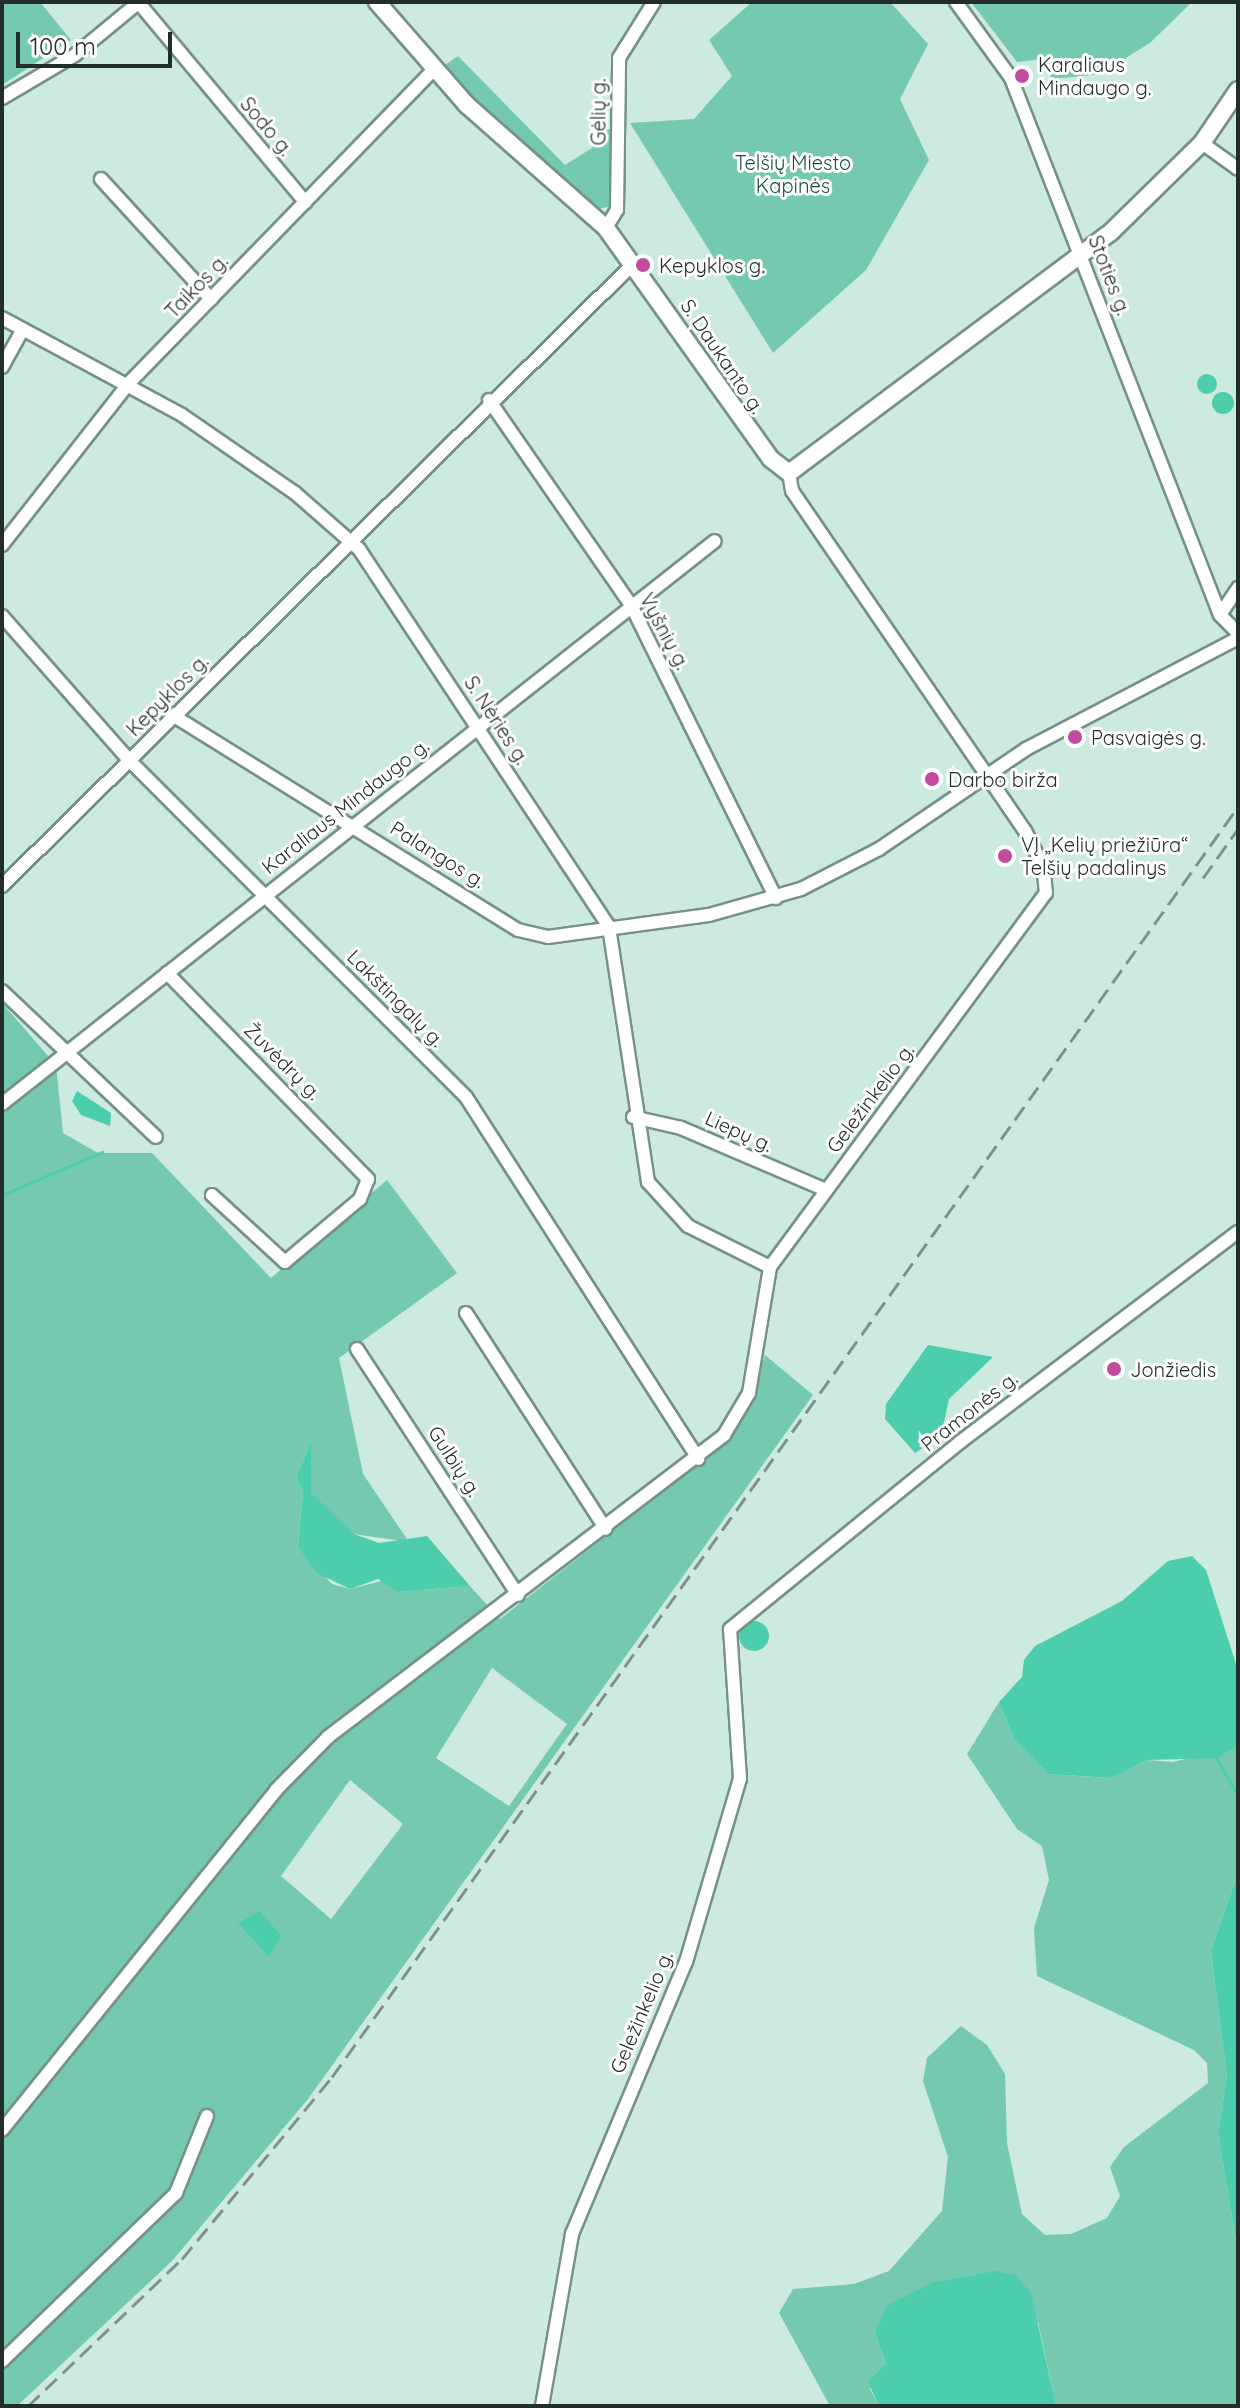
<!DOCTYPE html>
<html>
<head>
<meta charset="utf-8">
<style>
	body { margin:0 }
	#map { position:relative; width:1240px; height:2408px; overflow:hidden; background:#cdeae0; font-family:Quicksand,sans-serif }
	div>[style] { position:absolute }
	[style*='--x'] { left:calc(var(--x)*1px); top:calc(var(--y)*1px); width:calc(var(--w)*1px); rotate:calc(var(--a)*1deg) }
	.green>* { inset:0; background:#74c9b0 }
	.water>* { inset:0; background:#4ccdac }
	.round { border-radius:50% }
	.stream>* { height:3px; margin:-1.5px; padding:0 1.5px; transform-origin:1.5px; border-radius:1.5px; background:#4ccdac }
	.roads { filter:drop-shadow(2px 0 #769188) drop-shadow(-2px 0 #769188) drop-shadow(0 2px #769188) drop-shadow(0 -2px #769188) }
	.minor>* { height:12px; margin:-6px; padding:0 6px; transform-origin:6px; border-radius:6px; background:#fff }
	.secondary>* { height:16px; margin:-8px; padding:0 8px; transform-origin:8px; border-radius:8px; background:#fff }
	.rail>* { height:3px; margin-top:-1.5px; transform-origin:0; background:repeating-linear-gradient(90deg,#7d928a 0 16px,transparent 0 24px) }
	.dots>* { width:22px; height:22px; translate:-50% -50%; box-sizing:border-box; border:4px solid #fff; border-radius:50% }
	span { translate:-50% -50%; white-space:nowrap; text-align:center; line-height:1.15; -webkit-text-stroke:6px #fff; paint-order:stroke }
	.poi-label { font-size:20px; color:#232e2a }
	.left { translate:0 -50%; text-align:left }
	.street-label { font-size:20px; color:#232e2a }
	.park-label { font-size:20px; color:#1a5041 }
	.frame { position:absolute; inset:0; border:4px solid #232e2a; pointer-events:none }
	.scale { position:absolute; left:16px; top:32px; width:156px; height:36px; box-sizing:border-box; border:4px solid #232e2a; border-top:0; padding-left:10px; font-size:24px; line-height:28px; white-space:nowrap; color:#232e2a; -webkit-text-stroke:6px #fff; paint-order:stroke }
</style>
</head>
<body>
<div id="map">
	<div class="green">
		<div style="clip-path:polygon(2px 2px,40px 2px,71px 40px,2px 85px)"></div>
		<div style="clip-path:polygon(752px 2px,890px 2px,928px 44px,900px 99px,929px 160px,866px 270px,773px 353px,630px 123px,694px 119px,732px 76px,709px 40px)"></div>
		<div style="clip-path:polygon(971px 2px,1192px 2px,1151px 42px,1101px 74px,1052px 79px,1043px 59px,1017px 62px)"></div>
		<div style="clip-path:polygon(458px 56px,565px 165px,592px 148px,602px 128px,614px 130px,613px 206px,598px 209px,482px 109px,442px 67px)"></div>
		<div style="clip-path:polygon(evenodd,2px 1003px,56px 1065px,63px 1133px,98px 1153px,152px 1153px,271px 1278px,387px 1180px,457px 1273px,339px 1358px,363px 1474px,409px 1542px,354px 1534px,318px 1501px,311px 1493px,311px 1441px,296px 1478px,303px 1492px,298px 1547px,332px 1584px,350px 1589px,385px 1580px,398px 1592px,470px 1586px,500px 1619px,724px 1444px,745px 1414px,765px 1355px,813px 1395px,308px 2099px,172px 2261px,17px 2406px,2px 2406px,2px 1003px,492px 1668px,567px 1724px,509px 1806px,436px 1758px,492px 1668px,2px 1003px,350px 1780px,403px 1824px,331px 1919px,281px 1876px,350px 1780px)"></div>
		<div style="clip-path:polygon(999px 1702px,1014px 1739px,1048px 1774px,1110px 1778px,1147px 1760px,1173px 1762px,1238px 1746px,1238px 1872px,1211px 1951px,1227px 2076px,1218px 2134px,1238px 2253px,1238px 2406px,1056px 2406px,1038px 2322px,875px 2332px,886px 2364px,870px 2389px,879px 2406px,830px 2406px,779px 2313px,793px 2289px,854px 2284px,889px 2271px,942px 2211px,948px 2157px,923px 2081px,927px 2058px,961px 2026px,987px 2045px,1005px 2074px,1007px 2143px,1022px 2214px,1045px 2235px,1071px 2234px,1107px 2218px,1120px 2196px,1110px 2167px,1124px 2147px,1208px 2083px,1207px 2063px,1194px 2050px,1037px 1976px,1034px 1928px,1049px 1880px,1042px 1846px,1017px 1829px,967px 1754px)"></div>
	</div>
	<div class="water">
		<div class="round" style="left:1197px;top:374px;width:20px;height:20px"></div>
		<div class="round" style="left:1212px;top:392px;width:22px;height:22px"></div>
		<div style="clip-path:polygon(77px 1091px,111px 1113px,110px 1126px,81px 1115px,72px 1101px)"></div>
		<div style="clip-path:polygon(928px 1345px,993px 1357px,949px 1399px,941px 1436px,915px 1453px,885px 1419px,886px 1404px)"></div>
		<div style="clip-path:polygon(311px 1441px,311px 1493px,354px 1534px,379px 1543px,427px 1536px,470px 1586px,398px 1592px,378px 1579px,350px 1589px,317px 1573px,298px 1547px,303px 1492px,296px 1478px)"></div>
		<div style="clip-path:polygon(1192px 1556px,1206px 1570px,1238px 1670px,1238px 1746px,1216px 1758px,1147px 1760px,1111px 1778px,1048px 1774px,1014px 1739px,999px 1702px,1022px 1677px,1024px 1660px,1035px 1646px,1122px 1601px,1168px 1561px)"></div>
		<div class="round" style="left:739px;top:1621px;width:30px;height:30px"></div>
		<div style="clip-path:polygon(1238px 1872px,1238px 2253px,1218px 2134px,1227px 2076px,1211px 1951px)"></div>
		<div style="clip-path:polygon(260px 1911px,281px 1936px,269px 1957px,238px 1923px)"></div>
		<div style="clip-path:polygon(996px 2271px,1016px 2276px,1031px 2293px,1056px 2406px,879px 2406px,868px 2382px,886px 2364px,875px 2332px,888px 2305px,932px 2283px)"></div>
	</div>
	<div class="stream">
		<div style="--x:2;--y:1195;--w:109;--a:-23.3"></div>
		<div style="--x:1216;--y:1758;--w:43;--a:59.3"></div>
	</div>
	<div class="roads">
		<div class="minor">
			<div style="--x:138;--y:2;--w:261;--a:50.1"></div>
			<div style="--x:956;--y:2;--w:94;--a:54.1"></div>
			<div style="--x:1011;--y:78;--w:576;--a:68.73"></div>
			<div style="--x:2;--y:98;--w:85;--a:-30.5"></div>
			<div style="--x:75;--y:55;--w:83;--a:-39.6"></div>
			<div style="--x:1202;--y:143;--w:44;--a:35.8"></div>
			<div style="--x:101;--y:179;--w:163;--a:47.5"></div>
			<div style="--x:606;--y:228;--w:21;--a:-59"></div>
			<div style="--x:617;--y:210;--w:152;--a:-89.2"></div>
			<div style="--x:619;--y:58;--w:66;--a:-58"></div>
			<div style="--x:2;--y:318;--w:204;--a:28.3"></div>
			<div style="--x:182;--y:415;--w:137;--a:34.6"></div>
			<div style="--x:295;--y:493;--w:85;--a:41.2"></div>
			<div style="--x:359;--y:549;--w:453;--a:56.5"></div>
			<div style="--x:609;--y:927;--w:258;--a:81.3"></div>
			<div style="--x:648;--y:1182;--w:59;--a:47.7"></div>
			<div style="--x:688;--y:1226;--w:92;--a:26.6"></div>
			<div style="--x:2;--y:367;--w:43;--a:-61.1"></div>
			<div style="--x:489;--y:400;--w:249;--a:55.3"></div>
			<div style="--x:631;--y:605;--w:327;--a:63.7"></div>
			<div style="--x:2;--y:545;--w:206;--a:-51.9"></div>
			<div style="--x:129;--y:383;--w:438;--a:-45.8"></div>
			<div style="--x:1238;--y:588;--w:32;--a:124"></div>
			<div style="--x:1220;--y:615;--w:25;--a:45"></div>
			<div style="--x:2;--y:616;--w:192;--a:48.6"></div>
			<div style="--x:129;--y:760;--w:477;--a:45"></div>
			<div style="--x:466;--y:1097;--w:430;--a:57.3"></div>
			<div style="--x:174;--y:716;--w:405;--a:31.9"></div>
			<div style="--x:518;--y:930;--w:31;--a:13"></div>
			<div style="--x:548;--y:937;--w:162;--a:-7.8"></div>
			<div style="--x:709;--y:915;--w:96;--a:-15.8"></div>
			<div style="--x:801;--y:889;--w:88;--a:-27.1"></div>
			<div style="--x:879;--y:849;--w:178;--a:-34.2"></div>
			<div style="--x:1026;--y:749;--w:239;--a:-27.6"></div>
			<div style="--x:2;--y:886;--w:887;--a:-44.59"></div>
			<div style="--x:167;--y:973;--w:288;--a:45.7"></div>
			<div style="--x:368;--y:1179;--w:22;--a:112"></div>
			<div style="--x:360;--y:1199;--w:98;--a:140"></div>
			<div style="--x:285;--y:1262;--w:99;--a:-137.5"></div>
			<div style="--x:2;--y:991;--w:212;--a:43.5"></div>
			<div style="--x:2;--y:1104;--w:908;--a:-38.3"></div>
			<div style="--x:633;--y:1117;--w:49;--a:12.9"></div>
			<div style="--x:681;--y:1128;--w:158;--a:23.2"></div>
			<div style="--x:466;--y:1313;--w:257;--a:57.1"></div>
			<div style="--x:357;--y:1349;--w:294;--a:56.8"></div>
			<div style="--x:2;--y:2130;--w:437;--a:-51.1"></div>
			<div style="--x:276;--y:1790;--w:74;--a:-45.5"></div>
			<div style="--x:328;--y:1737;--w:498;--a:-37.3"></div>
			<div style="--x:724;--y:1435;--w:49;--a:-59.2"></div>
			<div style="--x:749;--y:1393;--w:128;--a:-80.5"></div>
			<div style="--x:770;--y:1267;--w:465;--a:-53.6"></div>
			<div style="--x:1046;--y:893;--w:27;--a:-96"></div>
			<div style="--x:1043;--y:866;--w:39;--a:-117"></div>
			<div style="--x:1025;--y:831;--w:412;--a:-124.4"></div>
			<div style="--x:792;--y:491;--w:18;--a:-99"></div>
			<div style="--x:2;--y:2361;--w:242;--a:-44"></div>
			<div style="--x:176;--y:2193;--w:83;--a:-68.1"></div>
			<div style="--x:542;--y:2406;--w:175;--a:-80.1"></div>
			<div style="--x:572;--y:2234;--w:295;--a:-67.3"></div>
			<div style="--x:686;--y:1962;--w:191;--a:-73.6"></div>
			<div style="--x:740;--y:1779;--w:150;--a:-93.8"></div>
			<div style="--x:730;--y:1629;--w:296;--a:-39.1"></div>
			<div style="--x:960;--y:1442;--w:348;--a:-37.1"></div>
		</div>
		<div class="secondary">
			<div style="--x:377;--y:2;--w:137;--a:48.9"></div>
			<div style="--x:467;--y:105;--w:186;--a:41.5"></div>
			<div style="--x:606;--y:228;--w:284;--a:54.5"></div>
			<div style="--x:771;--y:459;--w:23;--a:38"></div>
			<div style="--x:789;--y:473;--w:402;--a:-36.8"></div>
			<div style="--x:1111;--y:232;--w:127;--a:-44.4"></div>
			<div style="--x:1202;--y:143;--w:64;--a:-55.8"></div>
		</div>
	</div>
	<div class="rail">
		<div style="--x:1203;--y:878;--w:60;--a:-54.5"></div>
		<div style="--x:28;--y:2406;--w:213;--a:-43.7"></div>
		<div style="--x:182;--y:2259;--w:236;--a:-50.5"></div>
		<div style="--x:332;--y:2077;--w:1560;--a:-54.5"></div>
	</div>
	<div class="dots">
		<div style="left:1022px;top:76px;background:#c24ba0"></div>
		<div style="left:643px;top:265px;background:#c24ba0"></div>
		<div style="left:1075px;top:737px;background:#c24ba0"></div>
		<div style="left:932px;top:779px;background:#c24ba0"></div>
		<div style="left:1005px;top:856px;background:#c24ba0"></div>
		<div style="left:1114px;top:1369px;background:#c24ba0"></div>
	</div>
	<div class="poi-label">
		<span class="left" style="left:1038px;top:76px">Karaliaus<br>Mindaugo g.</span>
		<span class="left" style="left:659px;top:265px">Kepyklos g.</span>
		<span class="left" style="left:1091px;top:737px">Pasvaigės g.</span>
		<span class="left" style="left:948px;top:779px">Darbo birža</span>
		<span class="left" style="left:1021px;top:856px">VĮ „Kelių priežiūra“<br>Telšių padalinys</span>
		<span class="left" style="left:1130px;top:1369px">Jonžiedis</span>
	</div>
	<div class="street-label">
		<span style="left:598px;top:112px;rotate:-90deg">Gėlių g.</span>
		<span style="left:267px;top:126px;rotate:50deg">Sodo g.</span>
		<span style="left:1110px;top:275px;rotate:69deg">Stoties g.</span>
		<span style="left:196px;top:286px;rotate:-46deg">Taikos g.</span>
		<span style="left:723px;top:356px;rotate:56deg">S. Daukanto g.</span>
		<span style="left:665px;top:631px;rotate:62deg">Vyšnių g.</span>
		<span style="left:167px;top:695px;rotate:-45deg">Kepyklos g.</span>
		<span style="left:497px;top:720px;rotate:57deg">S. Nėries g.</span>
		<span style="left:345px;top:806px;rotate:-38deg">Karaliaus Mindaugo g.</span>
		<span style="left:438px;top:854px;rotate:32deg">Palangos g.</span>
		<span style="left:396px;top:998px;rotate:45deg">Lakštingalų g.</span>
		<span style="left:283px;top:1061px;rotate:45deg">Žuvėdrų g.</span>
		<span style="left:870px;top:1098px;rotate:-53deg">Geležinkelio g.</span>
		<span style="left:739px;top:1131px;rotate:24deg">Liepų g.</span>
		<span style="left:969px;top:1411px;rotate:-38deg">Pramonės g.</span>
		<span style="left:455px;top:1461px;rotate:57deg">Gulbių g.</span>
		<span style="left:641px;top:2012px;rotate:-67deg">Geležinkelio g.</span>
	</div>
	<div class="park-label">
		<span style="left:793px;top:174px">Telšių Miesto<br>Kapinės</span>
	</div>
	<div class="frame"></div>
	<div class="scale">100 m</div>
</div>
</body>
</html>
